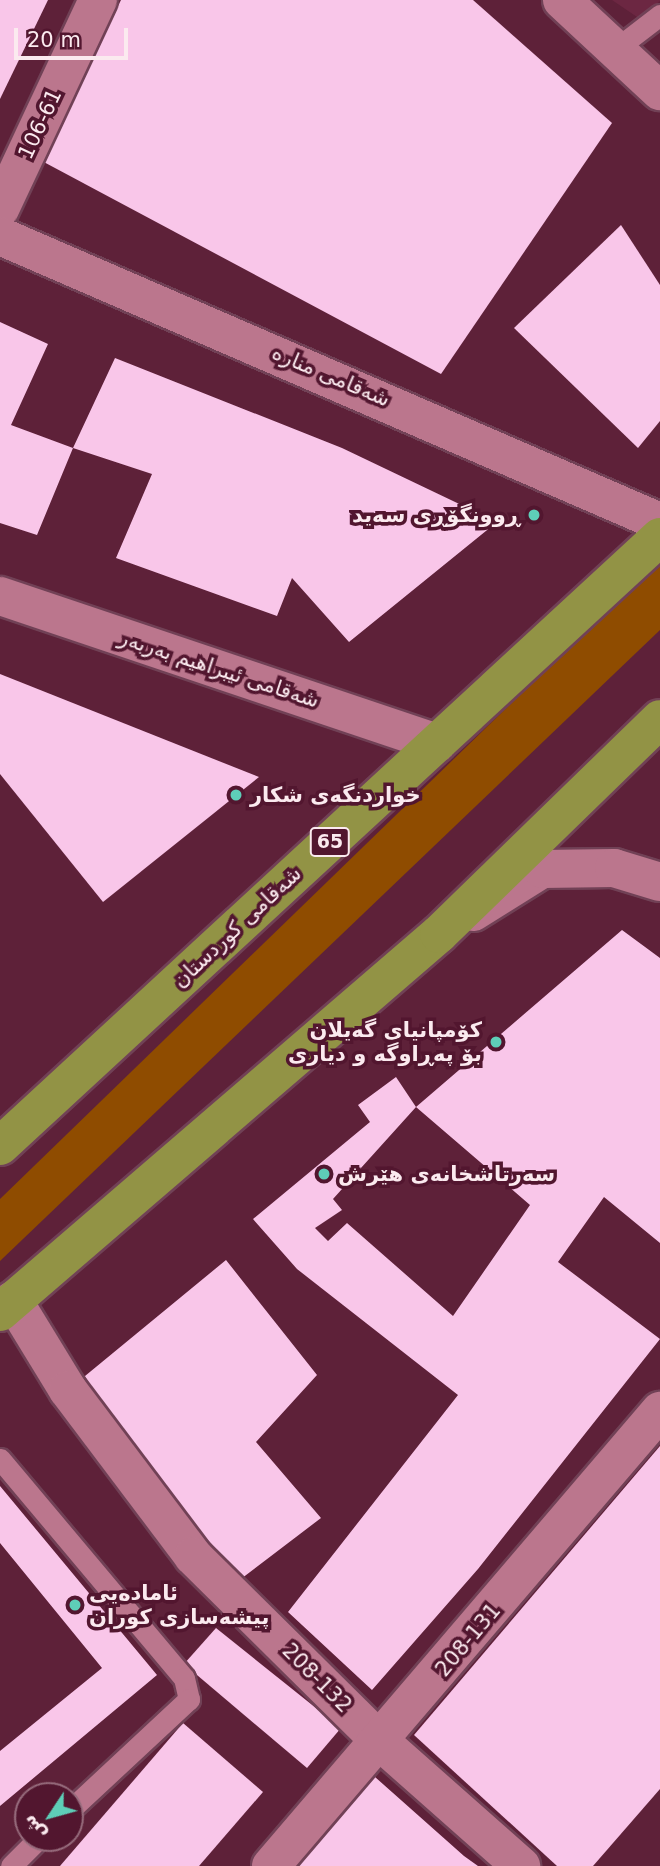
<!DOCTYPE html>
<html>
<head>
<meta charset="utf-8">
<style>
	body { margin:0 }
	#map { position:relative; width:660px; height:1866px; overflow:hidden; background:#5e2139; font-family:"DejaVu Sans",Cairo,sans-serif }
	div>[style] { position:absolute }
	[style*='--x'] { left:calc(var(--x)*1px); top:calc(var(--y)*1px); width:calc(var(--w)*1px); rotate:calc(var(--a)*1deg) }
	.built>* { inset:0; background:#6c2742 }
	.green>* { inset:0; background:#8f4c00 }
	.building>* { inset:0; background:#f9c6e9 }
	.roads { filter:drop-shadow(2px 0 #714156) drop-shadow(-2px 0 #714156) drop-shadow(0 2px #714156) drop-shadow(0 -2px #714156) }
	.service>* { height:21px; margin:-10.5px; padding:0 10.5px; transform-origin:10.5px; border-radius:10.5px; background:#bb768d }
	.minor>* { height:38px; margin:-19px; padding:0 19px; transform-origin:19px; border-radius:19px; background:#bb768d }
	.tertiary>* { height:38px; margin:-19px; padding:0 19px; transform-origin:19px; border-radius:19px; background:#bb768d }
	.trunk>* { height:38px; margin:-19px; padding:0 19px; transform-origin:19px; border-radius:19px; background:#929345 }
	.dots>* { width:19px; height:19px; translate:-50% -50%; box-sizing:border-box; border:4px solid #52162f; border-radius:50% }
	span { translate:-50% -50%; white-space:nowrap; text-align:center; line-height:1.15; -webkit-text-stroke:7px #52162f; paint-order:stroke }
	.shield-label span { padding:2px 5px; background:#52162f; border:2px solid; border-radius:5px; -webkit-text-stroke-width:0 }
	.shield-label { font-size:19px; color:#fbeaef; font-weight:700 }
	.street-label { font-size:21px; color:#fbeaef }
	.poi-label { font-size:21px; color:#fbeaef; font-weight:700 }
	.right { translate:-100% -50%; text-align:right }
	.left { translate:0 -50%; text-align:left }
	.north { position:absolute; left:14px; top:1782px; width:70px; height:70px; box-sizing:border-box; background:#52162f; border:2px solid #966b7c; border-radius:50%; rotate:234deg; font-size:19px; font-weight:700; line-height:28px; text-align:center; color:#fbeaef }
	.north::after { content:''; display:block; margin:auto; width:24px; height:32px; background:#5eceb8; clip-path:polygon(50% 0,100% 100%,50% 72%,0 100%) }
	.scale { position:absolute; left:14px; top:28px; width:114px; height:32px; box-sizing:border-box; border:4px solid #fbeaef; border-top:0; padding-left:9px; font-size:21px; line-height:24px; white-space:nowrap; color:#fbeaef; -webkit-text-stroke:5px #52162f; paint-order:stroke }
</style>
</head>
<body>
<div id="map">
	<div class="built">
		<div style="clip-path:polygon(612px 0,660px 0,660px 1px,640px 19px)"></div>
	</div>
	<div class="green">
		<div style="clip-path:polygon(660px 559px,660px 630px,0 1261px,0 1199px)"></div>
	</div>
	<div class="building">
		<div style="clip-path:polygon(0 0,48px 0,0 99px)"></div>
		<div style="clip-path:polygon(121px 0,473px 0,612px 123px,441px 374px,40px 160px)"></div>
		<div style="clip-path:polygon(621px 225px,660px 285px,660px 421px,638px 448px,514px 328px)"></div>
		<div style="clip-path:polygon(0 322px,48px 344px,11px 425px,73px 448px,37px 535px,0 523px)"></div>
		<div style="clip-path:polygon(115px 358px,342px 448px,497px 522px,349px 642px,292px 578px,277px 616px,116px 558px,152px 474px,73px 448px)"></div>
		<div style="clip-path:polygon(0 674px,259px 777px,103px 902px,0 774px)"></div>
		<div style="clip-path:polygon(evenodd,622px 930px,660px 958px,660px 1243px,604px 1197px,558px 1262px,660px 1339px,478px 1569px,372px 1690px,288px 1612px,458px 1395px,297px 1269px,253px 1219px,370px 1122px,358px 1105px,396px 1077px,416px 1107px,622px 930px,416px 1107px,530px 1205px,453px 1316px,347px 1223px,328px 1241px,315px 1228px,342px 1210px,333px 1199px,416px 1107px)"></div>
		<div style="clip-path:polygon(226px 1260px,317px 1375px,256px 1442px,321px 1518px,229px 1588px,68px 1390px)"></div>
		<div style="clip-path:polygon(660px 1446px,660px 1789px,593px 1866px,557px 1866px,414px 1735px)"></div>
		<div style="clip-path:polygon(0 1486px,157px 1675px,0 1806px,0 1751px,102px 1668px,0 1543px)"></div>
		<div style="clip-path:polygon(216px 1628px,341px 1728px,307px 1768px,184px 1664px)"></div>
		<div style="clip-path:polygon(183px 1723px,263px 1792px,199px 1866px,60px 1866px)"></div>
		<div style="clip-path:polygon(366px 1769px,464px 1856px,478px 1866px,286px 1866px)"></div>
	</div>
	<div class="roads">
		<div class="service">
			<div style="--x:617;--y:48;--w:54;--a:-37.5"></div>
			<div style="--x:0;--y:1459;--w:286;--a:50"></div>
			<div style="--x:184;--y:1678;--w:22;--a:77"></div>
			<div style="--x:189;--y:1699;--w:163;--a:137"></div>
			<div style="--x:11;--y:1866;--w:40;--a:-45"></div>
		</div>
		<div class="minor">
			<div style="--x:0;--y:209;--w:231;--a:-64.9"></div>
			<div style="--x:13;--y:1300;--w:105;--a:58.6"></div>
			<div style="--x:68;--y:1390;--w:208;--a:53"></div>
			<div style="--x:193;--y:1556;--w:266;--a:44.7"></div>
			<div style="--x:382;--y:1743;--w:186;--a:41.5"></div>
			<div style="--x:271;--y:1866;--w:599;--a:-49.47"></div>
		</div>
		<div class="tertiary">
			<div style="--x:562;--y:0;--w:134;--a:42.9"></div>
			<div style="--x:0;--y:236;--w:719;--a:23.43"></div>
			<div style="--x:0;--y:596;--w:461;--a:18.6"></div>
			<div style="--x:473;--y:912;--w:81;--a:-31.9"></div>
			<div style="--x:542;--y:869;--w:72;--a:-0.8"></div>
			<div style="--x:614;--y:868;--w:48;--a:16.9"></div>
		</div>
		<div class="trunk">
			<div style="--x:0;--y:1146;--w:898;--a:-42.7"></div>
			<div style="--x:0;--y:1312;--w:579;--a:-40.73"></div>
			<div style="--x:439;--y:934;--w:308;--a:-44.2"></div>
		</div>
	</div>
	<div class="dots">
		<div style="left:534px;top:515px;background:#5eceb8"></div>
		<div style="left:236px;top:795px;background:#5eceb8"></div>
		<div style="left:496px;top:1042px;background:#5eceb8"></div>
		<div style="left:324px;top:1174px;background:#5eceb8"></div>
		<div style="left:75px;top:1605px;background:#5eceb8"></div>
	</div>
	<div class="shield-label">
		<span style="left:330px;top:842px">65</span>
	</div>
	<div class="street-label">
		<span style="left:40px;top:124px;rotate:-65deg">106-61</span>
		<span style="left:331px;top:376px;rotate:23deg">شەقامی منارە</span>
		<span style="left:219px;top:669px;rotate:18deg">شەقامی ئیبراهیم بەربەر</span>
		<span style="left:237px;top:927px;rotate:-43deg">شەقامی کوردستان</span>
		<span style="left:468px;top:1640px;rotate:-50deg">208-131</span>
		<span style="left:317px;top:1678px;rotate:45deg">208-132</span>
	</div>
	<div class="poi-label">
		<span class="right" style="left:520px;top:515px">ڕوونگۆڕی سەید</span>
		<span class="left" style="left:250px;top:795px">خواردنگەی شکار</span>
		<span class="right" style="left:482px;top:1042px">کۆمپانیای گەیلان<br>بۆ پەڕاوگە و دیاری</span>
		<span class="left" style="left:338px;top:1174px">سەرتاشخانەی هێرش</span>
		<span class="left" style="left:89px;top:1605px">ئامادەیی<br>پیشەسازی کوران</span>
	</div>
	<div class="north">ش</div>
	<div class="scale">20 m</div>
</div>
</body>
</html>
